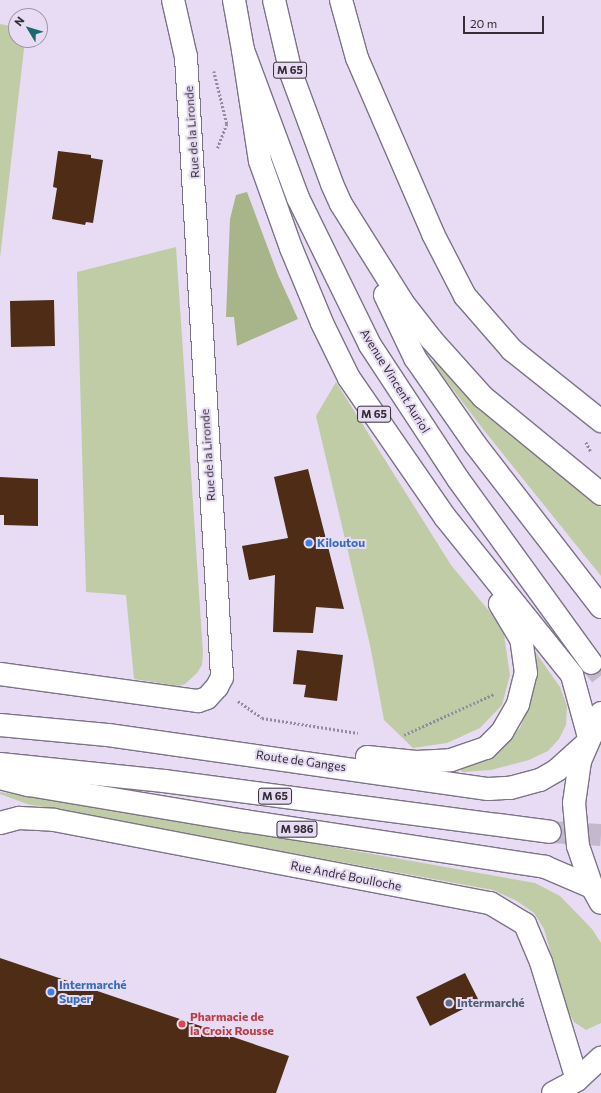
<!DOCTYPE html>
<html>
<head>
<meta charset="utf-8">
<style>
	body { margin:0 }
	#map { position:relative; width:601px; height:1093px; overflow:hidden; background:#e7dcf3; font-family:Commissioner,sans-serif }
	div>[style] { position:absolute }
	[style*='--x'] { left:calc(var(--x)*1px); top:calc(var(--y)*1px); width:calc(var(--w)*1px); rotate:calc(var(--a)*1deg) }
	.green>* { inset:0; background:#c0cca6 }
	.forest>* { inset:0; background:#a8b58a }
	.building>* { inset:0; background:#4e2c16 }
	.primary-tunnel>* { height:22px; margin-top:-11px; transform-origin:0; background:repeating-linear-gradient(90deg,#c3b9cd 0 22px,transparent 0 33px) }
	.path>* { height:2.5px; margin-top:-1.25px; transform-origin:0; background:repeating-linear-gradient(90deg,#948c9c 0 2px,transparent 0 4px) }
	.roads { filter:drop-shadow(1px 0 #7d7388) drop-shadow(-1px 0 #7d7388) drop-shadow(0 1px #7d7388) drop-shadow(0 -1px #7d7388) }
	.minor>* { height:22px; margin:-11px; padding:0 11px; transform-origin:11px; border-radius:11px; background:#fff }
	.primary>* { height:22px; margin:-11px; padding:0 11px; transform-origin:11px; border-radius:11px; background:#fff }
	.dots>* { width:11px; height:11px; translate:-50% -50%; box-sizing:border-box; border:2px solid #e7dcf3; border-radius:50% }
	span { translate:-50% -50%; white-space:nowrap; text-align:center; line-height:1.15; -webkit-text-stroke:4px #e7dcf3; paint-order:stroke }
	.shield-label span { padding:1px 3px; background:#e7dcf3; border:1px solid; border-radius:3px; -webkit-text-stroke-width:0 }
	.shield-label { font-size:11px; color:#322d36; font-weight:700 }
	.street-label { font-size:12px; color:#322d36 }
	.shop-label { font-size:12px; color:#366cbe; font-weight:700 }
	.left { translate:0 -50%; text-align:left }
	.service-label { font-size:12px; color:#4e5e75; font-weight:700 }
	.health-label { font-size:12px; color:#be3a42; font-weight:700 }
	.north { position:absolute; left:8px; top:8px; width:40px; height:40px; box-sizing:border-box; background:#e7dcf3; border:1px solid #9f96a7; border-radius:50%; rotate:308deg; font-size:11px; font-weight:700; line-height:16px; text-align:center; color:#322d36 }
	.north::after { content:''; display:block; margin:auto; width:14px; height:18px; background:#1c696f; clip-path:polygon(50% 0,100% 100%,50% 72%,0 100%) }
	.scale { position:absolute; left:463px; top:16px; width:81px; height:18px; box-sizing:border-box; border:2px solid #322d36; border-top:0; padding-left:5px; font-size:12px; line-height:14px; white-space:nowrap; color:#322d36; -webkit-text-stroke:3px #e7dcf3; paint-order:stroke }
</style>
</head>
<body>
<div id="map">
	<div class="green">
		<div style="clip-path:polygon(0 24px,16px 27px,16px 40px,25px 40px,0 258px)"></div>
		<div style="clip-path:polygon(176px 247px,203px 653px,202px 665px,197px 673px,185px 684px,178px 686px,134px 679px,126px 595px,86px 592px,77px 272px)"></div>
		<div style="clip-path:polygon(437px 359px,493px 417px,601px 507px,601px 576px,483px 429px,432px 362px)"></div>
		<div style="clip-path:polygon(336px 382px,451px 565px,503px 628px,510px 675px,502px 705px,480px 728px,447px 743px,413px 748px,384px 720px,370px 645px,316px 416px)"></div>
		<div style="clip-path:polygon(536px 653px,560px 687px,567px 706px,566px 725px,559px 739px,548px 751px,529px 760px,491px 770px,462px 772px,458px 767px,475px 764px,501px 749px,520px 728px,530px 702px)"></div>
		<div style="clip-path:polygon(0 792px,237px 830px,535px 883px,560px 896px,592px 929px,601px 943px,601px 1023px,586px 1030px,574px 1022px,566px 1007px,544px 929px,534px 913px,517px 901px,493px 890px,27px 804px,0 794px)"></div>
	</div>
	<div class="forest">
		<div style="clip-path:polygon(247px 192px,278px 275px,298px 319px,237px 346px,234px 317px,226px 317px,230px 219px,236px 195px)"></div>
	</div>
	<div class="building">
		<div style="clip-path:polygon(58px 151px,91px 155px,91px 158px,103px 160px,93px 223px,86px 222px,85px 225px,52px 219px,57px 188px,53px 187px)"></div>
		<div style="clip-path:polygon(54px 300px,55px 346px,11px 347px,10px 301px)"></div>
		<div style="clip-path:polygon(308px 469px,344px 609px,316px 607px,313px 633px,273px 632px,275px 575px,249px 580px,242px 546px,288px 538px,274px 477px)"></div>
		<div style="clip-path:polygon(0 477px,38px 479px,38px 526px,4px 525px,4px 515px,0 515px)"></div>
		<div style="clip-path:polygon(297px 650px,343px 655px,337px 701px,304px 697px,306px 685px,293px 684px)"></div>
		<div style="clip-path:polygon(0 958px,289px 1056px,276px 1093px,0 1093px)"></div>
		<div style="clip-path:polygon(465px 973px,479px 1001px,430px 1026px,416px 997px)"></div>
	</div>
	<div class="primary-tunnel">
		<div style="--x:591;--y:663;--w:16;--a:52"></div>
		<div style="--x:550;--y:832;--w:51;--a:3.4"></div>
	</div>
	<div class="path">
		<div style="--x:214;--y:71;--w:55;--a:76.2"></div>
		<div style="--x:227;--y:124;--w:26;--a:111"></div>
		<div style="--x:586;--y:442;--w:11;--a:63"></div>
		<div style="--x:238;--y:701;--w:29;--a:35"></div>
		<div style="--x:262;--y:718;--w:97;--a:8.9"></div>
		<div style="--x:404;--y:735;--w:99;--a:-24.5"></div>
	</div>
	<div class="roads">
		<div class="minor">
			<div style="--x:341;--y:0;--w:60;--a:74.6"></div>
			<div style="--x:357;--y:58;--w:192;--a:66.6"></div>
			<div style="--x:433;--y:234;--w:70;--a:62.7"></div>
			<div style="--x:465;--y:296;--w:72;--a:49"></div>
			<div style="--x:512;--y:350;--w:114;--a:38.6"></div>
			<div style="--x:0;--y:674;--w:200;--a:7.8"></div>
			<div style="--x:198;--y:701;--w:9;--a:-18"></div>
			<div style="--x:207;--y:698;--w:15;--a:-48"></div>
			<div style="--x:217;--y:687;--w:11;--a:-63"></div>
			<div style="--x:222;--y:677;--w:621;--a:-93.32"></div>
			<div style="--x:186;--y:57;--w:58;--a:-102.8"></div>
			<div style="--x:0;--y:823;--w:20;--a:-15"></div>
			<div style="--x:19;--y:818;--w:35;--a:3"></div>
			<div style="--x:54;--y:820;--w:444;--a:10.8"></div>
			<div style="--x:490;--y:903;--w:41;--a:31"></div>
			<div style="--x:525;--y:924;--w:41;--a:67.2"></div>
			<div style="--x:541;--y:962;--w:123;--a:73"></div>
			<div style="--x:553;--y:1093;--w:27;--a:-28"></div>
			<div style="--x:577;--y:1080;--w:33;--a:-43"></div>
		</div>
		<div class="primary">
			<div style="--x:234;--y:0;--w:51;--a:79.8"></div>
			<div style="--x:243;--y:50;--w:158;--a:69.6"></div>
			<div style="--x:298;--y:198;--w:164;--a:63.9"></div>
			<div style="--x:370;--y:345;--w:160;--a:56.7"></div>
			<div style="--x:458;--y:479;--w:227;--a:54.1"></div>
			<div style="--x:274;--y:0;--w:75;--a:76.9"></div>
			<div style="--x:291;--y:73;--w:118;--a:69.7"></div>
			<div style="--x:332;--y:184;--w:22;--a:66"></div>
			<div style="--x:341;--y:204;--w:117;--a:57.9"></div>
			<div style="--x:403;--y:303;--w:46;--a:52.1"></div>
			<div style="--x:431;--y:339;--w:78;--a:48.1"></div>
			<div style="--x:483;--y:397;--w:153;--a:39.4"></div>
			<div style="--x:243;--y:50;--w:112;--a:81.3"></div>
			<div style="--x:260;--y:161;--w:92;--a:70.4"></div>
			<div style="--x:291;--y:248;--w:81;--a:67.5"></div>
			<div style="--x:322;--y:323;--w:61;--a:63.9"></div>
			<div style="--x:349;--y:378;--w:169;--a:55.4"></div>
			<div style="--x:445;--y:517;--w:203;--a:51.2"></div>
			<div style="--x:572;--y:675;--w:64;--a:74.7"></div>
			<div style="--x:385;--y:295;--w:70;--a:64.5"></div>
			<div style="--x:415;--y:358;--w:105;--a:55.1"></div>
			<div style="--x:475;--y:444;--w:206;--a:52.3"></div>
			<div style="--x:601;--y:713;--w:52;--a:113.6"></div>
			<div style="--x:580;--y:761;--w:42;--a:98.1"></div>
			<div style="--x:574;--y:803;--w:43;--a:84.7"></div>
			<div style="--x:578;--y:846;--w:43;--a:71.1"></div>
			<div style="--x:592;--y:887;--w:18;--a:61"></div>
			<div style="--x:0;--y:725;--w:108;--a:5.3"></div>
			<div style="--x:108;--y:735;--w:384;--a:8.1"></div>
			<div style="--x:488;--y:789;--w:22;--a:-3"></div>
			<div style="--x:510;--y:788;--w:31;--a:-15"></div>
			<div style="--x:540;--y:780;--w:20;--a:-30"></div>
			<div style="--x:557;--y:770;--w:40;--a:-42"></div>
			<div style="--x:367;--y:757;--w:49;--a:5.8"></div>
			<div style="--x:416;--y:762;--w:35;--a:-3"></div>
			<div style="--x:451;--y:760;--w:37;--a:-19"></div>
			<div style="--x:486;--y:748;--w:23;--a:-45"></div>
			<div style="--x:502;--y:732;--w:32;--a:-60"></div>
			<div style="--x:518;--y:704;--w:32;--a:-76"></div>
			<div style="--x:526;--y:673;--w:34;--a:-98"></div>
			<div style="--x:521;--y:639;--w:41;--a:-121"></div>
			<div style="--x:0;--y:764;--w:165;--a:5.9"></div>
			<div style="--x:164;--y:781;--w:389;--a:7.5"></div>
			<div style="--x:0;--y:778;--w:30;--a:14"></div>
			<div style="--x:29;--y:785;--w:219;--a:9.5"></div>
			<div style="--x:245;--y:821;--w:304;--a:8.7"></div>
			<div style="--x:545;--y:867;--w:51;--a:23.1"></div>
		</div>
	</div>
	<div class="dots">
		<div style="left:309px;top:543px;background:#3f7fe0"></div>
		<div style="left:51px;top:992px;background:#3f7fe0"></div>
		<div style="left:449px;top:1003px;background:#5c6f8a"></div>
		<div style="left:182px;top:1024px;background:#e0444e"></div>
	</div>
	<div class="shield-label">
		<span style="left:290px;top:70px">M 65</span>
		<span style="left:374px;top:414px">M 65</span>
		<span style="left:275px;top:796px">M 65</span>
		<span style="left:297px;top:829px">M 986</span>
	</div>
	<div class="street-label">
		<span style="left:192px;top:132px;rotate:-94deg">Rue de la Lironde</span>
		<span style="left:395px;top:381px;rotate:58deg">Avenue Vincent Auriol</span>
		<span style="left:208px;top:455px;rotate:-94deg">Rue de la Lironde</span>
		<span style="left:301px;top:761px;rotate:8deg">Route de Ganges</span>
		<span style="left:346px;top:876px;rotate:11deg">Rue André Boulloche</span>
	</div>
	<div class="shop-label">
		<span class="left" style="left:317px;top:543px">Kiloutou</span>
		<span class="left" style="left:59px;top:992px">Intermarché<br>Super</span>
	</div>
	<div class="service-label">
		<span class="left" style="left:457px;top:1003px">Intermarché</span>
	</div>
	<div class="health-label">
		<span class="left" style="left:190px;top:1024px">Pharmacie de<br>la Croix Rousse</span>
	</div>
	<div class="north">N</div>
	<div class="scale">20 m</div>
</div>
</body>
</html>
